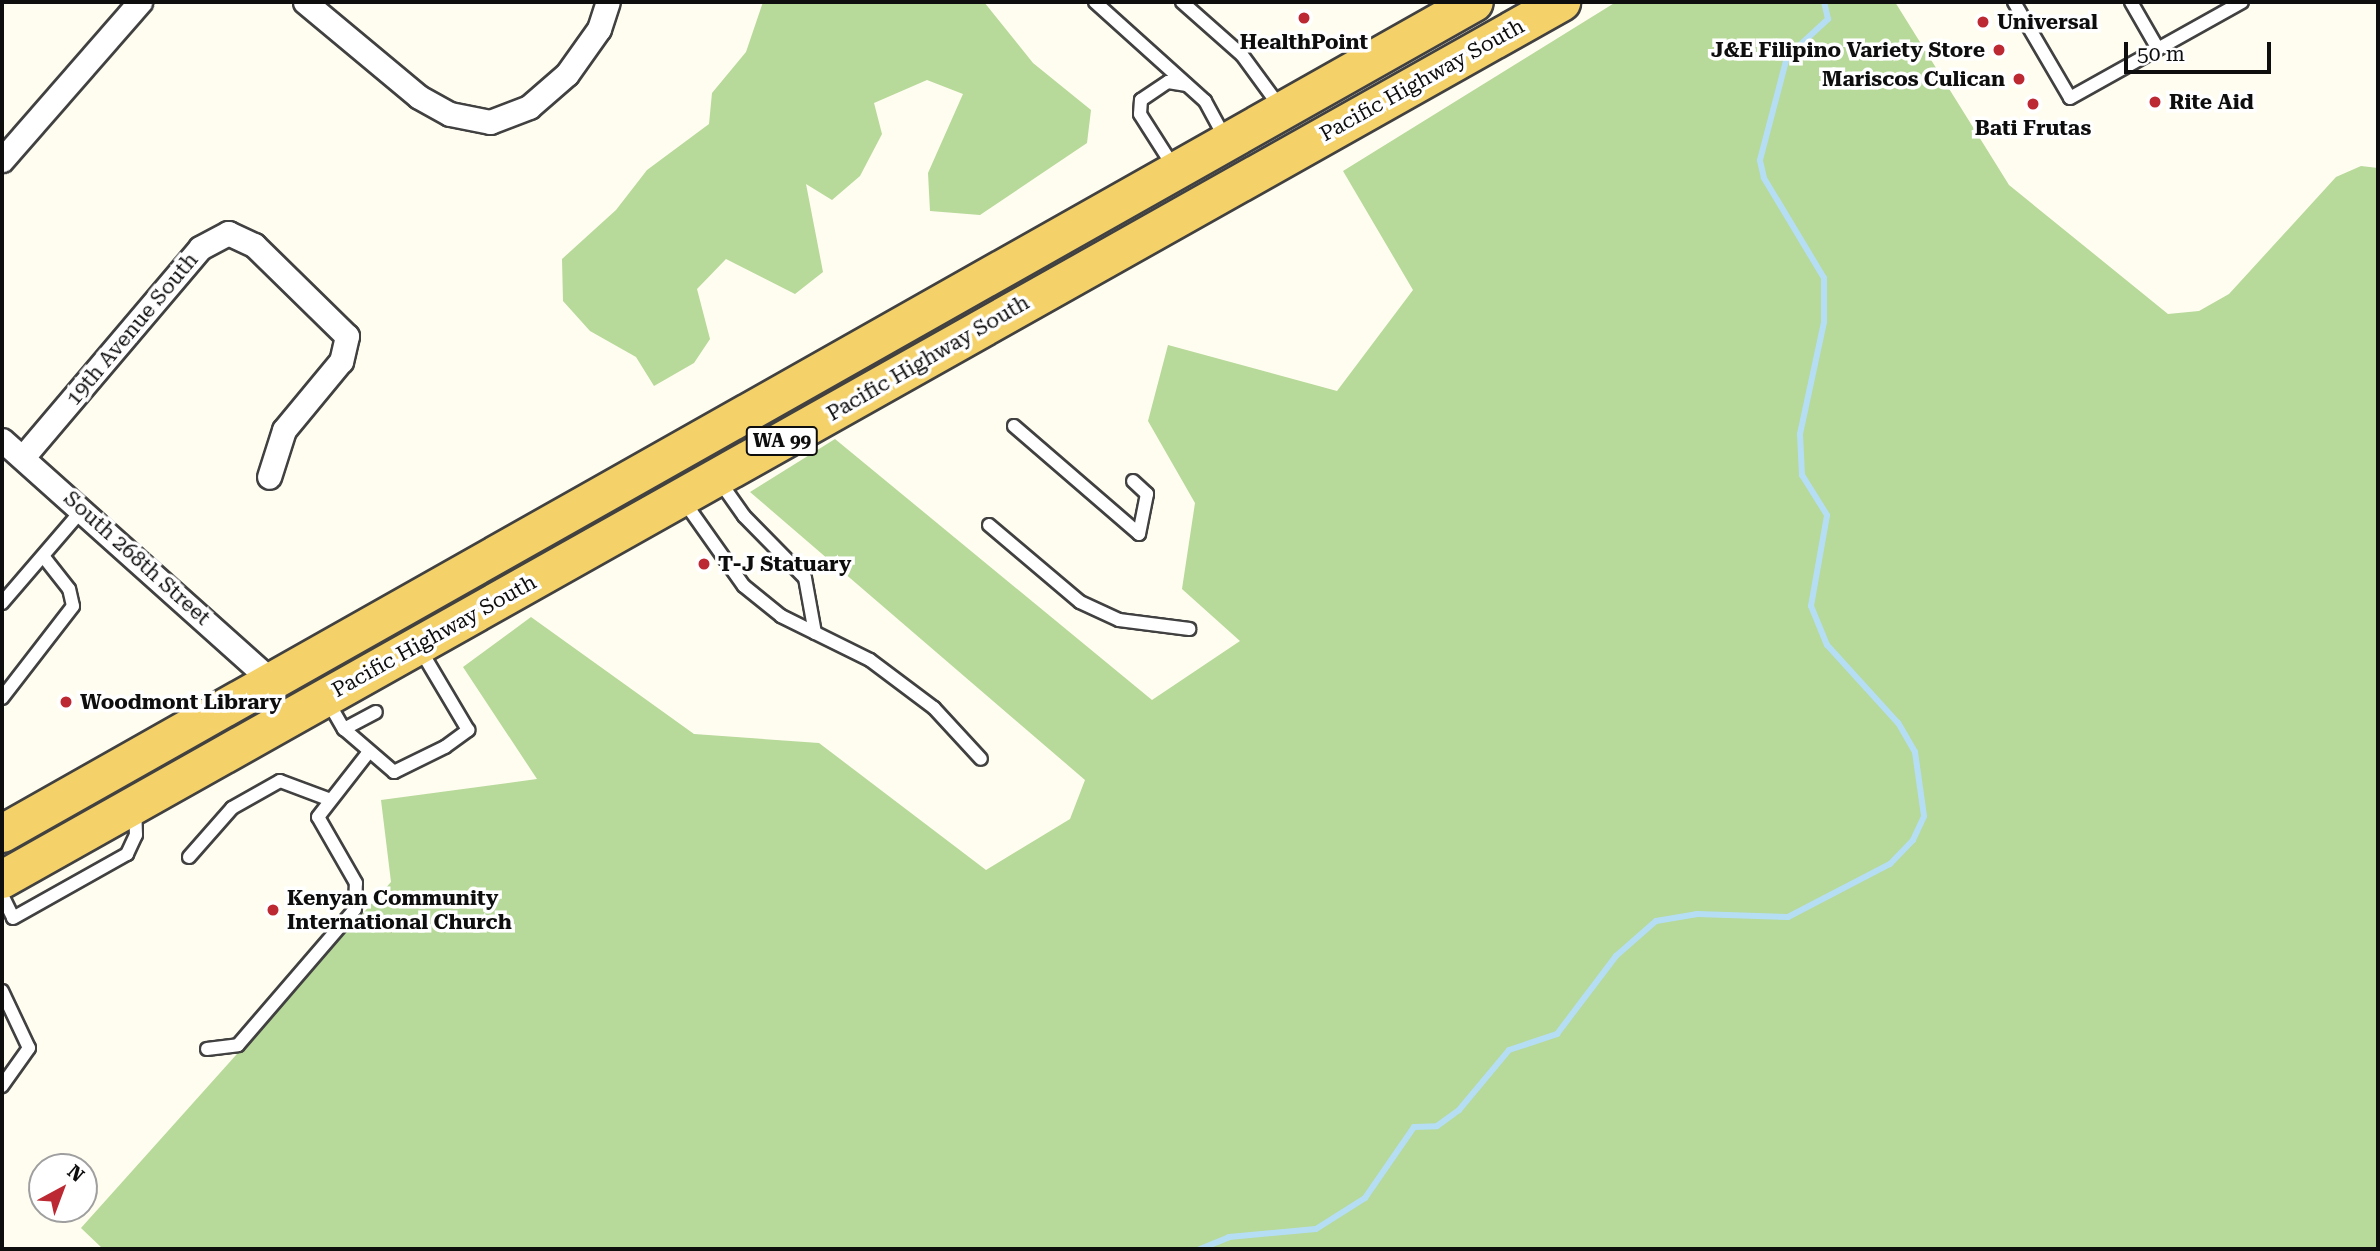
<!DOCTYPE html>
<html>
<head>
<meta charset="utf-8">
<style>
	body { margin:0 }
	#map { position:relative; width:2380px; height:1251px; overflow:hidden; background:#fffcf0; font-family:"Roboto Serif",serif }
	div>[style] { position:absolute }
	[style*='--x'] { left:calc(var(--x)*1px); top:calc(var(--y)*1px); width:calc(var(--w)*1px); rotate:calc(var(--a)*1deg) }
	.forest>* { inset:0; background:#b7d999 }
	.stream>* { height:6px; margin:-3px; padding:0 3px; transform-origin:3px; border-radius:3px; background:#b5def5 }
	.roads { filter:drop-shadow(2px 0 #414141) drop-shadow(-2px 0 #414141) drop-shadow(0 2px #414141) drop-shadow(0 -2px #414141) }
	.service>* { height:12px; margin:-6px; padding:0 6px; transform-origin:6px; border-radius:6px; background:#fff }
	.minor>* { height:23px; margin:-11.5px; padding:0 11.5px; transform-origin:11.5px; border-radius:11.5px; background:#fff }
	.primary>* { height:37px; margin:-18.5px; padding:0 18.5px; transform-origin:18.5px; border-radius:18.5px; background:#f5d169 }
	.dots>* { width:19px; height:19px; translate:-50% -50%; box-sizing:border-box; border:4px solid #fff; border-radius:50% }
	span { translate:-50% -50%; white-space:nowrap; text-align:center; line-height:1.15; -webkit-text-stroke:7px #fff; paint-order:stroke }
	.shield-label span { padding:2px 5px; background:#fff; border:2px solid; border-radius:5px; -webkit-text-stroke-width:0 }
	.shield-label { font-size:19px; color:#0e0e0e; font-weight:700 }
	.poi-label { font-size:21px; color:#0e0e0e; font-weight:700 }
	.left { translate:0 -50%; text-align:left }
	.right { translate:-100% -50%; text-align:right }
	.street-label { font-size:21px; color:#0e0e0e }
	.frame { position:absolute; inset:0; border:4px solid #0e0e0e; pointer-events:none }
	.north { position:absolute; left:28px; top:1153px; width:70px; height:70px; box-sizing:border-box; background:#fff; border:2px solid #9f9f9f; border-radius:50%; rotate:41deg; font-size:19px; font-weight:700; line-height:28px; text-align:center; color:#0e0e0e }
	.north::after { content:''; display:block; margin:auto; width:24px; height:32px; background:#bc2932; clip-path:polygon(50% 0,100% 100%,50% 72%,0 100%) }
	.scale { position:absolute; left:2124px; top:42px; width:147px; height:32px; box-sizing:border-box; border:4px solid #0e0e0e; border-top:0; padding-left:9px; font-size:21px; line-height:24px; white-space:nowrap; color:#0e0e0e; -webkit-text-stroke:5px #fff; paint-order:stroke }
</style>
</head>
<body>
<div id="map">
	<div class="forest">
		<div style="clip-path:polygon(763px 2px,984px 2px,1033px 63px,1091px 110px,1087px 143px,980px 215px,930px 211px,928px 173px,963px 94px,927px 80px,874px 103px,882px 134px,860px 176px,832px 200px,806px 184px,823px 272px,795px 294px,726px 259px,697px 289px,710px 339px,694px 363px,654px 386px,636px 357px,590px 331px,563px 301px,562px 259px,616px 210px,647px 170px,709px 124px,712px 93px,746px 52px)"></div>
		<div style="clip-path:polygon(1616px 2px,1895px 2px,2009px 185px,2168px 314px,2199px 311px,2229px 294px,2336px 177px,2361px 166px,2378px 168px,2378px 1249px,103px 1249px,81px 1228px,391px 882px,381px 800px,537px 779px,463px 667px,531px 617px,694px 734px,819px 743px,986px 870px,1070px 819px,1085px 780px,750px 492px,835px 439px,1152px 700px,1240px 641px,1182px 589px,1195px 503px,1148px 421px,1168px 345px,1337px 391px,1413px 290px,1343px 171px)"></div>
	</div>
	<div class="stream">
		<div style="--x:1200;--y:1249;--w:31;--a:-22"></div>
		<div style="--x:1229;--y:1237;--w:87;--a:-5.3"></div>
		<div style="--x:1316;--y:1229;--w:58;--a:-32.3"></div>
		<div style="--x:1365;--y:1198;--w:86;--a:-55.4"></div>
		<div style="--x:1414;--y:1127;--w:23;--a:-2"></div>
		<div style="--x:1437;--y:1126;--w:27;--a:-36"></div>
		<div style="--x:1459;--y:1110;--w:78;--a:-50.2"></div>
		<div style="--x:1509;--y:1050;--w:51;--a:-18.4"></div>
		<div style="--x:1557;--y:1034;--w:98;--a:-52.9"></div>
		<div style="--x:1616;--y:956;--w:53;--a:-41.2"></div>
		<div style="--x:1656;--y:921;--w:42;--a:-9.7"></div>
		<div style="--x:1697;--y:914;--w:91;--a:1.9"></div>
		<div style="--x:1788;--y:917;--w:115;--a:-27.5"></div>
		<div style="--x:1890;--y:864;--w:33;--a:-46"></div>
		<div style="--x:1913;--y:840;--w:26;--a:-65"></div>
		<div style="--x:1924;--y:816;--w:65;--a:-98"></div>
		<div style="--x:1915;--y:752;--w:34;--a:-120"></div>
		<div style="--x:1898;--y:723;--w:105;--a:-132.3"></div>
		<div style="--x:1827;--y:645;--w:42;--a:-112.3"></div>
		<div style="--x:1811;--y:606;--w:92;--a:-80"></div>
		<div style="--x:1827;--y:515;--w:47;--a:-122"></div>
		<div style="--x:1802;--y:475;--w:41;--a:-92.8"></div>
		<div style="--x:1800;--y:434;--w:115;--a:-77.9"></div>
		<div style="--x:1824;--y:322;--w:44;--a:-90"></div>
		<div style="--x:1824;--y:278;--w:117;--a:-121"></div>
		<div style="--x:1764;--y:178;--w:18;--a:-103"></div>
		<div style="--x:1760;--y:160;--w:106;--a:-75.3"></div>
		<div style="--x:1787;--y:57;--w:56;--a:-42.8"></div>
		<div style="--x:1828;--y:19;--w:17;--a:-103"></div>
	</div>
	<div class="roads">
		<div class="service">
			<div style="--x:1095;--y:2;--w:148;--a:42"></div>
			<div style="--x:1205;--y:101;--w:42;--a:61.6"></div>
			<div style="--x:1182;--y:2;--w:80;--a:41.5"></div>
			<div style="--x:1242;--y:55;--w:64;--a:53.8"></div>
			<div style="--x:2014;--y:2;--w:111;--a:59.7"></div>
			<div style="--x:2070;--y:98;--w:197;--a:-29.2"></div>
			<div style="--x:2131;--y:2;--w:54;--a:60.1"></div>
			<div style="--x:1175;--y:169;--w:65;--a:-122.5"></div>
			<div style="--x:1140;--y:114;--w:14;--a:-86"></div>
			<div style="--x:1141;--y:100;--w:32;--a:-34"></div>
			<div style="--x:1168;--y:82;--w:19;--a:9"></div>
			<div style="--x:1014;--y:426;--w:165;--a:40.8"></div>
			<div style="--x:1139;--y:534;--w:41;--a:-78.7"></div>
			<div style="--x:1147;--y:494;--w:19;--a:-137"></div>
			<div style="--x:718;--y:479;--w:45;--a:54.9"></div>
			<div style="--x:744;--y:516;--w:87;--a:45.5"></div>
			<div style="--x:805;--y:578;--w:56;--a:79.7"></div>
			<div style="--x:683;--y:500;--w:105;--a:54.7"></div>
			<div style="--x:744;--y:586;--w:48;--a:39"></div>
			<div style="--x:781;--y:616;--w:99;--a:26.3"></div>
			<div style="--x:870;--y:660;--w:80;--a:36.9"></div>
			<div style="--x:934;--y:708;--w:69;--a:47.3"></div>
			<div style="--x:989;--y:525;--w:119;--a:40.2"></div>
			<div style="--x:1080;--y:602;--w:43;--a:24.8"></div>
			<div style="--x:1119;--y:620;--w:71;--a:7.3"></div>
			<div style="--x:2;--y:603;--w:123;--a:-49.3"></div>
			<div style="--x:2;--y:698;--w:116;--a:-52.3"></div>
			<div style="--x:73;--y:606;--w:17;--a:-103"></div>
			<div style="--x:69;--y:589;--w:42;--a:-128.2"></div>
			<div style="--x:327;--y:700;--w:34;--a:60"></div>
			<div style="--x:344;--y:729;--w:66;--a:40.7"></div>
			<div style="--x:394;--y:772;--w:57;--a:-26.1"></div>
			<div style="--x:445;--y:747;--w:29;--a:-36"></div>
			<div style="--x:468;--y:730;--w:94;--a:-120.7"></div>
			<div style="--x:344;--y:729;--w:36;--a:-28"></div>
			<div style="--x:189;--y:857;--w:65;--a:-48.7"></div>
			<div style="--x:232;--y:808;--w:55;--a:-29.4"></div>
			<div style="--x:280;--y:781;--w:51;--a:20.6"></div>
			<div style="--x:2;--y:895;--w:25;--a:64"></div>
			<div style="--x:13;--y:918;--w:131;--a:-29.3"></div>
			<div style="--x:127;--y:854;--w:21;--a:-65"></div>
			<div style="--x:136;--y:835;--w:25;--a:-92"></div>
			<div style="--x:2;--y:991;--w:63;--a:64.7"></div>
			<div style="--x:29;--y:1048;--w:47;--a:125.4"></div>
			<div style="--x:207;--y:1049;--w:31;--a:-7"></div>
			<div style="--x:238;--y:1045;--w:179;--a:-49.3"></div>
			<div style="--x:355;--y:909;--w:26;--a:-88"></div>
			<div style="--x:356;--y:883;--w:76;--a:-119.9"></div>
			<div style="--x:318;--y:817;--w:81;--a:-52"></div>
		</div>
		<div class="minor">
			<div style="--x:305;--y:2;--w:148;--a:39.8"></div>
			<div style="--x:419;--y:97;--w:35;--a:29"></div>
			<div style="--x:450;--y:114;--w:41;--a:11.3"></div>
			<div style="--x:490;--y:122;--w:42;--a:-21"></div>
			<div style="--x:529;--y:107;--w:50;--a:-41"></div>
			<div style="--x:567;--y:74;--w:55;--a:-54.6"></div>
			<div style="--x:599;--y:29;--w:28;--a:-72"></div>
			<div style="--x:2;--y:160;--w:210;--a:-48.9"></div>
			<div style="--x:2;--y:440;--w:358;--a:41.8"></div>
			<div style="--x:23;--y:457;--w:274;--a:-49.7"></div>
			<div style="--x:200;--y:248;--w:32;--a:-28"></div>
			<div style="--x:228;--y:233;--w:29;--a:25"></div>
			<div style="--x:254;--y:245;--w:130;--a:44.4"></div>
			<div style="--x:347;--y:336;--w:26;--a:103"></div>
			<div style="--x:341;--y:361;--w:89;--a:129.6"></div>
			<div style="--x:284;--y:430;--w:49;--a:107.7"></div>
		</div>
		<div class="primary">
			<div style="--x:2;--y:833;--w:1690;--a:-29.45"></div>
			<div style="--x:2;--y:879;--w:1789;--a:-29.36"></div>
		</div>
	</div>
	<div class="dots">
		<div style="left:1304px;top:18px;background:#bc2932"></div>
		<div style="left:1983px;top:22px;background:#bc2932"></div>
		<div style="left:1999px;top:50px;background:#bc2932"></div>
		<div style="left:2019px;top:79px;background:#bc2932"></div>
		<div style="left:2155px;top:102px;background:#bc2932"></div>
		<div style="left:2033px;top:104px;background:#bc2932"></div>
		<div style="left:704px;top:564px;background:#bc2932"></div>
		<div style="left:66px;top:702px;background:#bc2932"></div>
		<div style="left:273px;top:910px;background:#bc2932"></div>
	</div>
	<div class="shield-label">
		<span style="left:782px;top:441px">WA 99</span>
	</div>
	<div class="poi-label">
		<span class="left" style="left:1997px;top:22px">Universal</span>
		<span style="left:1304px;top:42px">HealthPoint</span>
		<span class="right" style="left:1985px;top:50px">J&amp;E Filipino Variety Store</span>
		<span class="right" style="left:2005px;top:79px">Mariscos Culican</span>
		<span class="left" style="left:2169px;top:102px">Rite Aid</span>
		<span style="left:2033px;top:128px">Bati Frutas</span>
		<span class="left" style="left:718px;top:564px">T-J Statuary</span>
		<span class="left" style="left:80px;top:702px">Woodmont Library</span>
		<span class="left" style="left:287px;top:910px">Kenyan Community<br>International Church</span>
	</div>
	<div class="street-label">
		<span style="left:1422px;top:80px;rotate:-29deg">Pacific Highway South</span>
		<span style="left:132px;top:329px;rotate:-50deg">19th Avenue South</span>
		<span style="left:928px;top:358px;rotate:-30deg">Pacific Highway South</span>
		<span style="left:137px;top:558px;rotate:42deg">South 268th Street</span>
		<span style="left:434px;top:636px;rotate:-29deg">Pacific Highway South</span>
	</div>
	<div class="frame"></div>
	<div class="north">N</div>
	<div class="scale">50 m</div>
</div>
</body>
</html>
